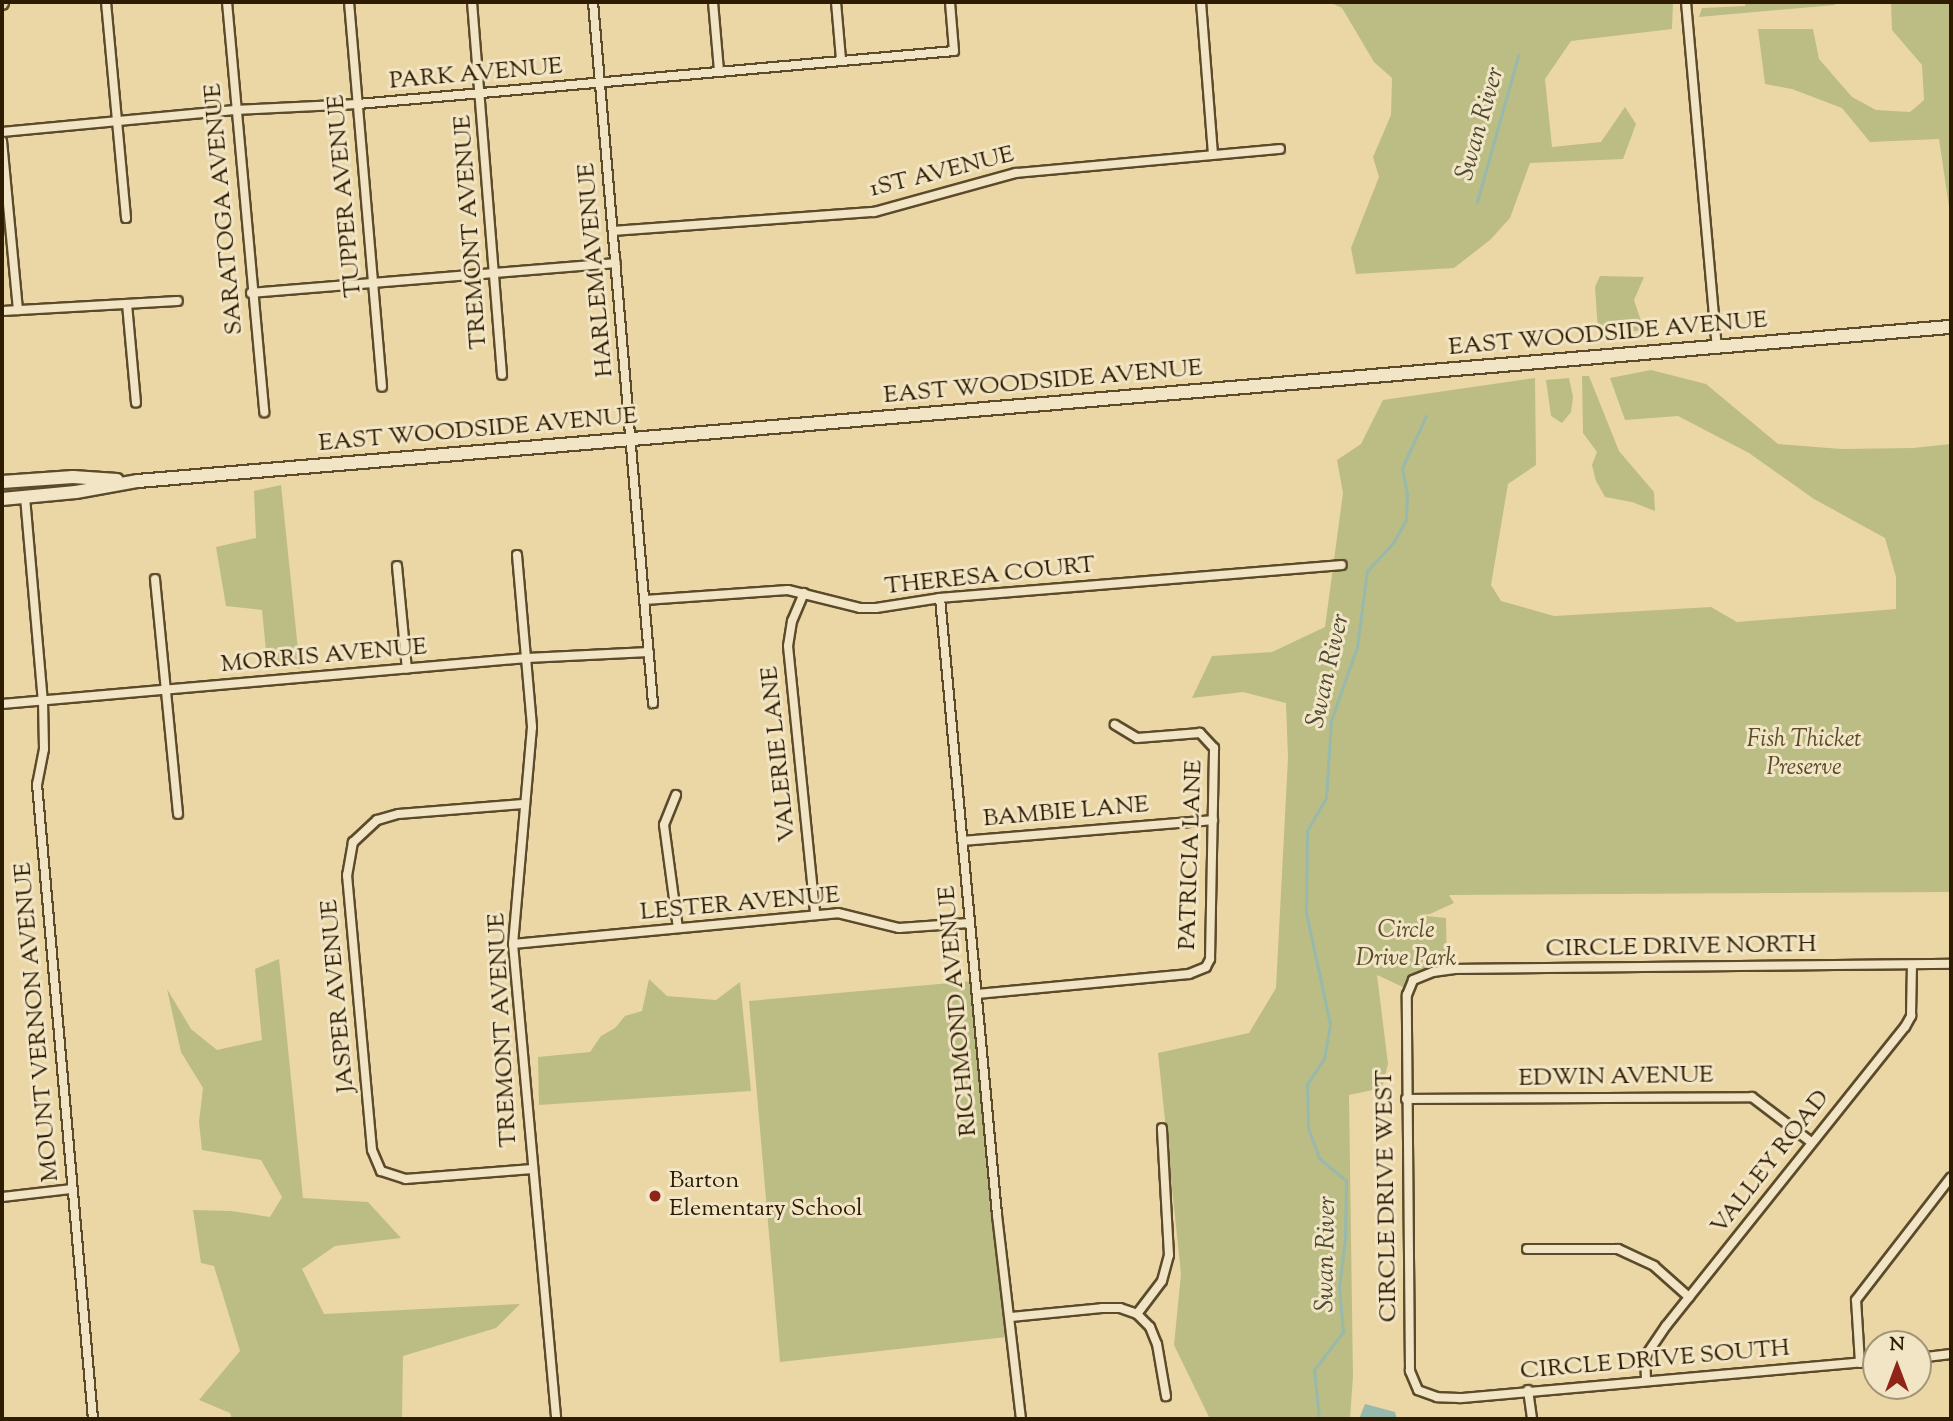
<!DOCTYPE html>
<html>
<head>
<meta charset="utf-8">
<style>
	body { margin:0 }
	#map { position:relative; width:1953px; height:1421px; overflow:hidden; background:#ebd7a6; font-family:"Sorts Mill Goudy",serif }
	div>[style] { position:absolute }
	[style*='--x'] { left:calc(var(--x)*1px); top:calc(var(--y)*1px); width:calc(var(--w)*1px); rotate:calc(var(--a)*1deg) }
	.green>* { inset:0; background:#bbbd84 }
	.water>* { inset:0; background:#98b9ab }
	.stream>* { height:2.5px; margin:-1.25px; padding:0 1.25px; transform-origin:1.25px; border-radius:1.25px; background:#98b9ab }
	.roads { filter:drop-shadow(2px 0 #5c4b2b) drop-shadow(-2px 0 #5c4b2b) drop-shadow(0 2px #5c4b2b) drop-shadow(0 -2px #5c4b2b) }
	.minor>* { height:8px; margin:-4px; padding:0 4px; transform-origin:4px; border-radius:4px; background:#f2e5c5 }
	.secondary>* { height:12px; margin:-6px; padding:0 6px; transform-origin:6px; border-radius:6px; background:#f2e5c5 }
	.primary>* { height:12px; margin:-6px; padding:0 6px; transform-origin:6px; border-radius:6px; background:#ebd7a6 }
	.dots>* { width:19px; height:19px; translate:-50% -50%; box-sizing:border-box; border:4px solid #f2e5c5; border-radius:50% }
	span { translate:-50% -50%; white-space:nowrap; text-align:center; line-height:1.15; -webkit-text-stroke:6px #f2e5c5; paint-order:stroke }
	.street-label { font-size:24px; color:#2d1c02 }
	.park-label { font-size:24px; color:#584c29; font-style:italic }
	.poi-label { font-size:24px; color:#2d1c02 }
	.left { translate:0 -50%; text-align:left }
	.water-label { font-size:26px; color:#4d4b35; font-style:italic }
	.frame { position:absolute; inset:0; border:4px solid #2d1c02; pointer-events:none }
	.north { position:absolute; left:1862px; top:1330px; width:70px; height:70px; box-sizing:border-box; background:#f2e5c5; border:2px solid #a39577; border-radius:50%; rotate:0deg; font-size:19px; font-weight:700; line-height:28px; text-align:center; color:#2d1c02 }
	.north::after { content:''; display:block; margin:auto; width:24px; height:32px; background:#8f2418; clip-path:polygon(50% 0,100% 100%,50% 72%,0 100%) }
</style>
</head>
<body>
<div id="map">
	<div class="green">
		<div style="clip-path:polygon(1329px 2px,1673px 2px,1672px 29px,1571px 41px,1545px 79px,1552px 147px,1601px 142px,1625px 107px,1636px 124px,1623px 159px,1530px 163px,1510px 218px,1490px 240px,1454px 268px,1356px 274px,1351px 248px,1379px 177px,1373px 157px,1391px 115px,1392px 78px,1374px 62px,1342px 8px)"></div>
		<div style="clip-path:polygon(1746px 2px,1835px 2px,1835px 5px,1699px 17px,1702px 8px,1745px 6px)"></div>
		<div style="clip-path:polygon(1891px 2px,1951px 2px,1951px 220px,1939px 139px,1870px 142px,1842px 108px,1792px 89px,1765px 84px,1758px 29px,1813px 29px,1819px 59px,1852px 97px,1876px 110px,1910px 112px,1924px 100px,1922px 65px,1892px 30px)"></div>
		<div style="clip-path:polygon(1600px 276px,1644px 277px,1634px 300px,1644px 330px,1604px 335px,1598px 330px,1595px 287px)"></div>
		<div style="clip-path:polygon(1651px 370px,1706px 384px,1778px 444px,1841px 449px,1913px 448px,1951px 444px,1951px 892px,1449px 895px,1454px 903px,1430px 914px,1417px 915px,1446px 918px,1447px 966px,1412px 976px,1405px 988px,1377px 975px,1388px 1064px,1382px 1088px,1349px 1095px,1353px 1376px,1350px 1419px,1210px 1419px,1174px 1345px,1181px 1274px,1158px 1053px,1249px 1033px,1276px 988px,1288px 758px,1286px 703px,1243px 692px,1192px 698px,1212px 656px,1272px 652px,1325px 627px,1343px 493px,1337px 460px,1361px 444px,1383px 400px,1535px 378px,1536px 465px,1508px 484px,1491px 585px,1501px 601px,1554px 616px,1711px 607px,1737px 622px,1896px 609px,1896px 577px,1885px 538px,1814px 499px,1749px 453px,1678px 416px,1625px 420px,1610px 378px)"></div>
		<div style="clip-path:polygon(1582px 376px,1589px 376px,1619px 451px,1654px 492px,1655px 511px,1632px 502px,1605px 497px,1596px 481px,1592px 465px,1597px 452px,1583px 433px)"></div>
		<div style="clip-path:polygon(1569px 378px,1573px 397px,1571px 412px,1562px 423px,1551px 416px,1546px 380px)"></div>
		<div style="clip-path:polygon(281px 485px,300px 669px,267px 661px,262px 610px,226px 606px,216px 547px,256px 538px,254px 491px)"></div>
		<div style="clip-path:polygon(279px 959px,303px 1198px,368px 1202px,401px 1238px,335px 1246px,302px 1269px,324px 1314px,520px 1304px,496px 1328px,403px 1356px,402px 1419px,232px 1419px,230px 1413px,199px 1400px,240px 1351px,214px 1266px,201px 1263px,193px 1210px,231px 1211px,270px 1217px,282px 1197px,261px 1160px,202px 1150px,199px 1122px,203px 1088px,181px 1052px,167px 989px,191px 1029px,217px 1050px,262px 1040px,255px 969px)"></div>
		<div style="clip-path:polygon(649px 979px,667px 996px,716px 1000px,740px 982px,751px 1091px,539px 1105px,538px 1057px,590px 1052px,601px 1036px,615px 1028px,625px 1016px,642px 1011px)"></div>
		<div style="clip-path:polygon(973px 981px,1007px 1337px,780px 1362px,749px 1001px)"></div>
	</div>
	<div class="water">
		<div style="clip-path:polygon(1365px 1404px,1395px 1412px,1397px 1419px,1359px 1419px)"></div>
	</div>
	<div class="stream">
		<div style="--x:1477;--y:202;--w:152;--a:-74.3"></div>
		<div style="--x:1319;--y:1419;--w:49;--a:-95.8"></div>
		<div style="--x:1314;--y:1370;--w:48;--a:-52.7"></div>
		<div style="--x:1343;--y:1332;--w:44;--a:-95.2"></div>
		<div style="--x:1339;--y:1288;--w:49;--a:-83"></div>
		<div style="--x:1345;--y:1239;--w:58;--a:-89"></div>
		<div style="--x:1346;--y:1181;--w:35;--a:-140"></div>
		<div style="--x:1319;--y:1158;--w:33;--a:-110"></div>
		<div style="--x:1308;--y:1127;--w:43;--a:-91.3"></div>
		<div style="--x:1307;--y:1084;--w:30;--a:-56"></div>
		<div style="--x:1324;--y:1059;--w:36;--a:-80"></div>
		<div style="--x:1330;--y:1024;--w:114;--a:-102.2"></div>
		<div style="--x:1306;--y:913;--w:82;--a:-89.3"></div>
		<div style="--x:1307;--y:831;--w:38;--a:-60"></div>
		<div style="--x:1326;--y:798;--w:77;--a:-86.3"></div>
		<div style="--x:1331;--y:721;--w:78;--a:-70.6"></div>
		<div style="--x:1357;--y:647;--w:77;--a:-82.5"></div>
		<div style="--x:1367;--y:571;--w:38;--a:-47"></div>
		<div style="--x:1393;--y:543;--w:26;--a:-61"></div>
		<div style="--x:1406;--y:520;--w:26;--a:-88"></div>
		<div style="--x:1407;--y:494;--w:26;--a:-101"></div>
		<div style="--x:1402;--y:468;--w:57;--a:-65.2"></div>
	</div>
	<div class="roads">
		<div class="minor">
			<div style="--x:106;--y:2;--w:217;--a:84.7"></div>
			<div style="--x:227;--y:2;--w:412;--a:84.8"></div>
			<div style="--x:349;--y:2;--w:386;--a:85.1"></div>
			<div style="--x:472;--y:2;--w:374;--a:85.4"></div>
			<div style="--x:593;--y:2;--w:704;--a:85.11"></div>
			<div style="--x:713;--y:2;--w:69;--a:85"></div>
			<div style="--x:836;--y:2;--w:57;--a:85"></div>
			<div style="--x:1201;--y:2;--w:152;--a:85.5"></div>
			<div style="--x:1686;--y:2;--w:346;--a:84.9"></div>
			<div style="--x:2;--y:132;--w:234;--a:-5.4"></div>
			<div style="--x:235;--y:110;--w:123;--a:-2.8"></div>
			<div style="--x:358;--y:104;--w:598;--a:-5.08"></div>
			<div style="--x:954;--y:51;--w:49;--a:-94.7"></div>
			<div style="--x:2;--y:141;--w:170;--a:84.6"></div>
			<div style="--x:613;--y:231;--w:262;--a:-4.2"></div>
			<div style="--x:874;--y:212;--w:147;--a:-15.4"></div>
			<div style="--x:1016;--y:173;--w:265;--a:-5.2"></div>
			<div style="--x:251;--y:293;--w:366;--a:-4.7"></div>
			<div style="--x:127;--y:304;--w:99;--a:84.8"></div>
			<div style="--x:2;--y:311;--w:176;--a:-3.3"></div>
			<div style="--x:25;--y:497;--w:205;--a:85"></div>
			<div style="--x:43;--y:701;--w:48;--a:88.8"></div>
			<div style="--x:44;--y:749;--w:36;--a:101"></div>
			<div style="--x:37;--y:784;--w:637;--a:84.96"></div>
			<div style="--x:517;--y:555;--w:173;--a:85"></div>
			<div style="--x:532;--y:727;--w:218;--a:95"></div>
			<div style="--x:513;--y:944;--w:477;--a:84.8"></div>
			<div style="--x:397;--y:566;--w:103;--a:84.5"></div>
			<div style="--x:155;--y:579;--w:236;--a:84.4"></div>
			<div style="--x:804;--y:593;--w:30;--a:113"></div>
			<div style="--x:792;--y:621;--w:25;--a:99"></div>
			<div style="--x:788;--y:646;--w:269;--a:84.2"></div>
			<div style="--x:940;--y:598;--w:620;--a:84.72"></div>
			<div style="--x:997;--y:1215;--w:205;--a:83.3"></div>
			<div style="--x:645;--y:600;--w:143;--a:-4"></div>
			<div style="--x:788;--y:590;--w:74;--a:14"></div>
			<div style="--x:860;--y:608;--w:16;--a:0"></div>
			<div style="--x:876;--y:608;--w:65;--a:-8.9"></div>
			<div style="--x:940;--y:598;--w:403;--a:-4.7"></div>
			<div style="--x:2;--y:704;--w:527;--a:-5.01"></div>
			<div style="--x:527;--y:658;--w:122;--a:-2.8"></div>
			<div style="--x:676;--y:795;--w:32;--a:112"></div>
			<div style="--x:664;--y:825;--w:104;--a:82.3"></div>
			<div style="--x:523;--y:804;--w:125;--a:175.4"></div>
			<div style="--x:398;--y:814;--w:22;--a:164"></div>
			<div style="--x:377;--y:820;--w:33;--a:137"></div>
			<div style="--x:353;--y:842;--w:34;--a:100"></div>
			<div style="--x:347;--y:875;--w:276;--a:84.8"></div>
			<div style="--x:372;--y:1150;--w:23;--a:67"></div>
			<div style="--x:381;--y:1171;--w:26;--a:18"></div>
			<div style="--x:406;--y:1179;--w:126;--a:-4.5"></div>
			<div style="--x:963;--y:841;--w:251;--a:-4.8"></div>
			<div style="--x:513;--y:944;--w:326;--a:-5.4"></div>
			<div style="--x:838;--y:913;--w:63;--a:13.8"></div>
			<div style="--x:899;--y:928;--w:70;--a:-4.1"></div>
			<div style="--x:977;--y:994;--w:213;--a:-5.4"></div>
			<div style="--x:1189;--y:974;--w:18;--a:-22"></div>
			<div style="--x:1206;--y:967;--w:9;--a:-63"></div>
			<div style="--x:1210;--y:959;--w:211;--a:-88.9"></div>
			<div style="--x:1214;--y:748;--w:21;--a:-133"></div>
			<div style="--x:1200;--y:733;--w:63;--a:175.5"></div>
			<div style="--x:1137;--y:738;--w:26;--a:-149"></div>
			<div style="--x:1406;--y:1099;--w:346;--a:-0.3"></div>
			<div style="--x:1752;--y:1097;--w:74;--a:37.3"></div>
			<div style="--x:2;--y:1197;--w:69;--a:-6.6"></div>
			<div style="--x:1527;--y:1249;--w:91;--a:0"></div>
			<div style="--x:1618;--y:1249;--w:40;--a:25"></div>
			<div style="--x:1654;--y:1266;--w:47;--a:41.5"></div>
			<div style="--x:1137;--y:1314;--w:41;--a:-52.9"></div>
			<div style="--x:1162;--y:1281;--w:27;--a:-75"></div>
			<div style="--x:1169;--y:1255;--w:127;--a:-93.2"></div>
			<div style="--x:1011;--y:1317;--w:91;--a:-5.6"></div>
			<div style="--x:1102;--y:1308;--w:18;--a:0"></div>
			<div style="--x:1120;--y:1308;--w:18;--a:19"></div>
			<div style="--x:1137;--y:1314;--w:18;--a:45"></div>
			<div style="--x:1150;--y:1327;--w:18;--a:68"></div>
			<div style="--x:1157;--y:1344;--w:53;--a:80.2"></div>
			<div style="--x:1918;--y:1358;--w:33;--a:-7"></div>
			<div style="--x:1876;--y:1361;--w:418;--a:174.9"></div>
			<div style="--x:1460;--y:1398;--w:23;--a:-178"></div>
			<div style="--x:1437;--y:1397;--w:20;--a:-160"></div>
			<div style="--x:1418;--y:1390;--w:21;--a:-113"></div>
			<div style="--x:1410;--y:1371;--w:376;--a:-90.5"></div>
			<div style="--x:1407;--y:995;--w:16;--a:-68"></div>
			<div style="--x:1413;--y:980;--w:22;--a:-22"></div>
			<div style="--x:1433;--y:972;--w:22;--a:-8"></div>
			<div style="--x:1455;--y:969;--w:496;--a:-0.6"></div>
			<div style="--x:1860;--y:1363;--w:63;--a:-93.6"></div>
			<div style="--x:1856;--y:1300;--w:155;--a:-52.3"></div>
			<div style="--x:1646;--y:1380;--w:23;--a:-92"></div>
			<div style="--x:1645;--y:1357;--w:37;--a:-56"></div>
			<div style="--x:1666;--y:1326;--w:383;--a:-51.4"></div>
			<div style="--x:1905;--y:1027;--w:13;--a:-61"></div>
			<div style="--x:1911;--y:1016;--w:51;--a:-88.9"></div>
			<div style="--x:1528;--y:1390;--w:29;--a:82"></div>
		</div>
		<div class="secondary">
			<div style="--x:2;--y:482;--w:71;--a:-4"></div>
			<div style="--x:73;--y:477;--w:44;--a:3.9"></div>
			<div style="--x:2;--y:499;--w:74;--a:-5.4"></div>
			<div style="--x:76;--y:492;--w:63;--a:-10.1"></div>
			<div style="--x:138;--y:481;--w:1820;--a:-4.86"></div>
		</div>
		<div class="primary">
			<div style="--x:2;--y:3;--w:1;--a:-90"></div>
		</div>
	</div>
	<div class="dots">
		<div style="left:655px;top:1196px;background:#8f2418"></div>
	</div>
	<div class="street-label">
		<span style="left:476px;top:75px;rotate:-5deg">PARK AVENUE</span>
		<span style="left:942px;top:173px;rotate:-14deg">1ST AVENUE</span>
		<span style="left:346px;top:196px;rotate:-95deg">TUPPER AVENUE</span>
		<span style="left:225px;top:209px;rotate:-95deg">SARATOGA AVENUE</span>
		<span style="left:472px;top:232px;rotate:-94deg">TREMONT AVENUE</span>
		<span style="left:597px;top:270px;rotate:-95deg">HARLEM AVENUE</span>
		<span style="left:1608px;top:335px;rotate:-5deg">EAST WOODSIDE AVENUE</span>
		<span style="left:1043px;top:383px;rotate:-5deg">EAST WOODSIDE AVENUE</span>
		<span style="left:478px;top:431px;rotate:-5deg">EAST WOODSIDE AVENUE</span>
		<span style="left:990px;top:577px;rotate:-6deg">THERESA COURT</span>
		<span style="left:324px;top:657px;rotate:-5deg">MORRIS AVENUE</span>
		<span style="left:780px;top:754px;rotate:-96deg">VALERIE LANE</span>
		<span style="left:1066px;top:813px;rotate:-5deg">BAMBIE LANE</span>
		<span style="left:1192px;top:855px;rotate:-88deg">PATRICIA LANE</span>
		<span style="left:740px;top:905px;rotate:-5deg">LESTER AVENUE</span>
		<span style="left:1681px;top:948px;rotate:-1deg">CIRCLE DRIVE NORTH</span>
		<span style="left:339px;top:996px;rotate:-95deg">JASPER AVENUE</span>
		<span style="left:959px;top:1011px;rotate:-95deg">RICHMOND AVENUE</span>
		<span style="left:38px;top:1022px;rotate:-95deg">MOUNT VERNON AVENUE</span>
		<span style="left:504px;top:1030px;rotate:-93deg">TREMONT AVENUE</span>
		<span style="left:1616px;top:1078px;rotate:-1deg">EDWIN AVENUE</span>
		<span style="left:1771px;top:1163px;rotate:-52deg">VALLEY ROAD</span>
		<span style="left:1388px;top:1196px;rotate:-91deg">CIRCLE DRIVE WEST</span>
		<span style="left:1655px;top:1361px;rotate:-5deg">CIRCLE DRIVE SOUTH</span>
	</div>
	<div class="park-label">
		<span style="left:1804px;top:755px">Fish Thicket<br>Preserve</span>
		<span style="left:1406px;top:946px">Circle<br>Drive Park</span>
	</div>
	<div class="poi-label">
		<span class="left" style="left:669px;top:1196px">Barton<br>Elementary School</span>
	</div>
	<div class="water-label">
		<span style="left:1481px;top:124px;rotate:-74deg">Swan River</span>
		<span style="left:1329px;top:671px;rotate:-77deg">Swan River</span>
		<span style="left:1327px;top:1254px;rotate:-89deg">Swan River</span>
	</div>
	<div class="frame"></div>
	<div class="north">N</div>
</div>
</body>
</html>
